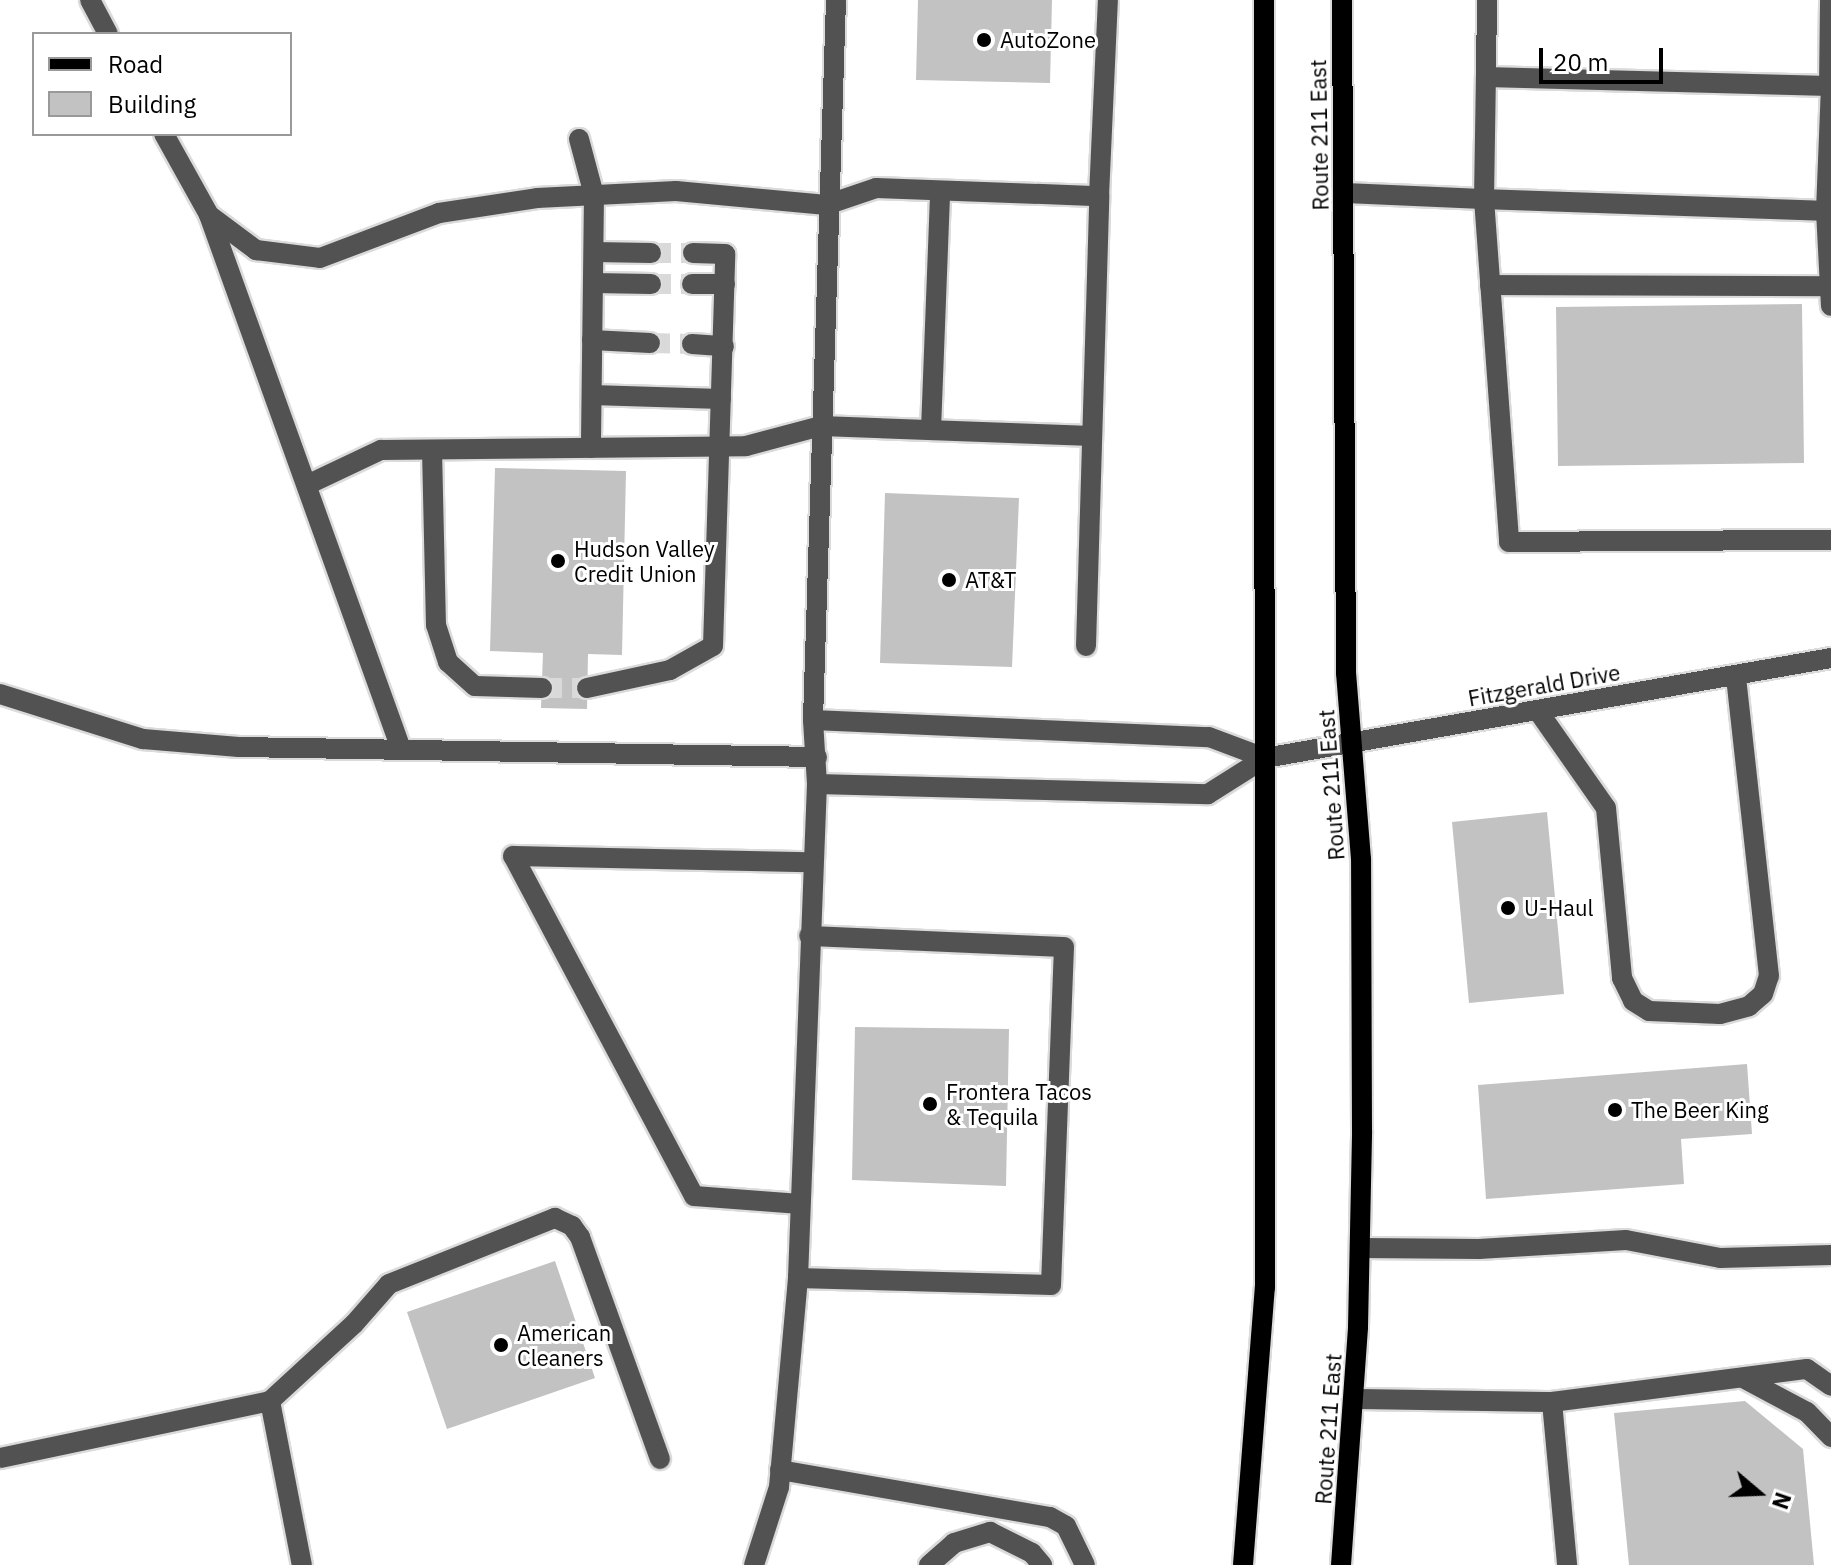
<!DOCTYPE html>
<html>
<head>
<meta charset="utf-8">
<style>
	body { margin:0 }
	#map { position:relative; width:1831px; height:1565px; overflow:hidden; background:#fff; font-family:"IBM Plex Sans",sans-serif }
	div>[style] { position:absolute }
	[style*='--x'] { left:calc(var(--x)*1px); top:calc(var(--y)*1px); width:calc(var(--w)*1px); rotate:calc(var(--a)*1deg) }
	.building>* { inset:0; background:#c2c2c2 }
	.minor-tunnel>* { height:20px; margin-top:-10px; transform-origin:0; background:repeating-linear-gradient(90deg,#d9d9d9 0 20px,transparent 0 30px) }
	.roads { filter:drop-shadow(2px 0 #dbdbdb) drop-shadow(-2px 0 #dbdbdb) drop-shadow(0 2px #dbdbdb) drop-shadow(0 -2px #dbdbdb) }
	.minor>* { height:20px; margin:-10px; padding:0 10px; transform-origin:10px; border-radius:10px; background:#525252 }
	.major>* { height:20px; margin:-10px; padding:0 10px; transform-origin:10px; border-radius:10px; background:#000 }
	.dots>* { width:22px; height:22px; translate:-50% -50%; box-sizing:border-box; border:4px solid #fff; border-radius:50% }
	span { translate:-50% -50%; white-space:nowrap; text-align:center; line-height:1.15; -webkit-text-stroke:6px #fff; paint-order:stroke }
	.poi-label { font-size:22px; color:#000 }
	.left { translate:0 -50%; text-align:left }
	.street-label { font-size:22px; color:#000 }
	.legend { position:absolute; left:32px; top:32px; width:260px; height:104px; box-sizing:border-box; background:#fff; border:2px solid #999; margin:0; padding:10px 14px; list-style:none; font-size:24px; color:#000 }
	.legend li { display:flex; align-items:center; gap:16px; height:40px }
	.legend b { width:40px; border:2px solid #999 }
	.north { position:absolute; left:1719px; top:1453px; width:80px; height:80px; -webkit-text-stroke:6px #fff; paint-order:stroke; rotate:109deg; font-size:22px; font-weight:700; line-height:32px; text-align:center; color:#000 }
	.north::after { content:''; display:block; margin:auto; width:28px; height:36px; background:#000; clip-path:polygon(50% 0,100% 100%,50% 72%,0 100%) }
	.scale { position:absolute; left:1539px; top:48px; width:124px; height:36px; box-sizing:border-box; border:4px solid #000; border-top:0; padding-left:10px; font-size:24px; line-height:28px; white-space:nowrap; color:#000; -webkit-text-stroke:6px #fff; paint-order:stroke }
</style>
</head>
<body>
<div id="map">
	<div class="building">
		<div style="clip-path:polygon(918px 0,1052px 0,1050px 83px,916px 80px)"></div>
		<div style="clip-path:polygon(1802px 304px,1804px 463px,1558px 466px,1556px 307px)"></div>
		<div style="clip-path:polygon(495px 468px,626px 471px,622px 655px,588px 654px,587px 709px,541px 708px,543px 653px,490px 651px)"></div>
		<div style="clip-path:polygon(885px 493px,1019px 498px,1012px 667px,880px 663px)"></div>
		<div style="clip-path:polygon(1547px 812px,1564px 994px,1469px 1003px,1452px 822px)"></div>
		<div style="clip-path:polygon(855px 1027px,1009px 1029px,1006px 1186px,852px 1180px)"></div>
		<div style="clip-path:polygon(1747px 1064px,1752px 1134px,1681px 1139px,1684px 1184px,1486px 1199px,1478px 1085px)"></div>
		<div style="clip-path:polygon(555px 1261px,595px 1378px,447px 1429px,407px 1312px)"></div>
		<div style="clip-path:polygon(1745px 1401px,1803px 1449px,1814px 1565px,1629px 1565px,1614px 1413px)"></div>
	</div>
	<div class="minor-tunnel">
		<div style="--x:651;--y:253;--w:42;--a:0"></div>
		<div style="--x:651;--y:284;--w:41;--a:0"></div>
		<div style="--x:650;--y:343;--w:42;--a:1.4"></div>
		<div style="--x:542;--y:688;--w:45;--a:0"></div>
	</div>
	<div class="roads">
		<div class="minor">
			<div style="--x:90;--y:0;--w:38;--a:62"></div>
			<div style="--x:1486;--y:77;--w:77;--a:-89.3"></div>
			<div style="--x:1831;--y:86;--w:125;--a:92.3"></div>
			<div style="--x:1826;--y:211;--w:342;--a:-178"></div>
			<div style="--x:1484;--y:199;--w:344;--a:85.8"></div>
			<div style="--x:1509;--y:542;--w:322;--a:-0.4"></div>
			<div style="--x:164;--y:134;--w:93;--a:60.9"></div>
			<div style="--x:209;--y:215;--w:59;--a:36.7"></div>
			<div style="--x:256;--y:250;--w:64;--a:7.1"></div>
			<div style="--x:320;--y:258;--w:127;--a:-20.7"></div>
			<div style="--x:439;--y:213;--w:99;--a:-8.7"></div>
			<div style="--x:537;--y:198;--w:139;--a:-2.9"></div>
			<div style="--x:676;--y:191;--w:151;--a:5.3"></div>
			<div style="--x:826;--y:205;--w:53;--a:-18.8"></div>
			<div style="--x:876;--y:188;--w:223;--a:2.1"></div>
			<div style="--x:1099;--y:196;--w:196;--a:-87.4"></div>
			<div style="--x:579;--y:139;--w:58;--a:75"></div>
			<div style="--x:594;--y:195;--w:253;--a:90.7"></div>
			<div style="--x:1344;--y:193;--w:140;--a:2.5"></div>
			<div style="--x:1484;--y:199;--w:122;--a:-89.1"></div>
			<div style="--x:1486;--y:77;--w:343;--a:1.5"></div>
			<div style="--x:1829;--y:86;--w:86;--a:-89.3"></div>
			<div style="--x:1826;--y:211;--w:95;--a:87"></div>
			<div style="--x:209;--y:215;--w:567;--a:70.22"></div>
			<div style="--x:594;--y:252;--w:57;--a:1"></div>
			<div style="--x:593;--y:283;--w:58;--a:1"></div>
			<div style="--x:692;--y:284;--w:33;--a:0"></div>
			<div style="--x:1490;--y:285;--w:338;--a:0.2"></div>
			<div style="--x:592;--y:340;--w:58;--a:3"></div>
			<div style="--x:692;--y:344;--w:32;--a:4"></div>
			<div style="--x:592;--y:395;--w:129;--a:1.8"></div>
			<div style="--x:931;--y:430;--w:239;--a:-87.8"></div>
			<div style="--x:432;--y:450;--w:175;--a:88.7"></div>
			<div style="--x:436;--y:625;--w:39;--a:72"></div>
			<div style="--x:448;--y:662;--w:36;--a:42"></div>
			<div style="--x:475;--y:686;--w:67;--a:1.7"></div>
			<div style="--x:309;--y:484;--w:80;--a:-25.3"></div>
			<div style="--x:381;--y:450;--w:365;--a:-0.6"></div>
			<div style="--x:746;--y:446;--w:78;--a:-14.9"></div>
			<div style="--x:821;--y:426;--w:271;--a:2.1"></div>
			<div style="--x:1086;--y:646;--w:450;--a:-88.3"></div>
			<div style="--x:587;--y:688;--w:85;--a:-12.2"></div>
			<div style="--x:670;--y:670;--w:49;--a:-29.2"></div>
			<div style="--x:713;--y:646;--w:392;--a:-88.2"></div>
			<div style="--x:725;--y:254;--w:32;--a:-178"></div>
			<div style="--x:0;--y:694;--w:150;--a:17.5"></div>
			<div style="--x:143;--y:739;--w:96;--a:4.8"></div>
			<div style="--x:239;--y:747;--w:578;--a:0.99"></div>
			<div style="--x:1538;--y:711;--w:118;--a:55"></div>
			<div style="--x:1606;--y:808;--w:171;--a:84.6"></div>
			<div style="--x:1622;--y:978;--w:25;--a:64"></div>
			<div style="--x:1633;--y:1001;--w:19;--a:32"></div>
			<div style="--x:1649;--y:1011;--w:71;--a:2.4"></div>
			<div style="--x:1720;--y:1014;--w:30;--a:-15"></div>
			<div style="--x:1749;--y:1006;--w:18;--a:-41"></div>
			<div style="--x:1763;--y:994;--w:19;--a:-72"></div>
			<div style="--x:1769;--y:976;--w:302;--a:-96.3"></div>
			<div style="--x:813;--y:720;--w:396;--a:2.5"></div>
			<div style="--x:1209;--y:737;--w:60;--a:20.6"></div>
			<div style="--x:817;--y:784;--w:391;--a:1.5"></div>
			<div style="--x:1208;--y:794;--w:67;--a:-32.3"></div>
			<div style="--x:1265;--y:758;--w:575;--a:-10.02"></div>
			<div style="--x:800;--y:1204;--w:106;--a:-175.7"></div>
			<div style="--x:694;--y:1196;--w:385;--a:-118"></div>
			<div style="--x:513;--y:856;--w:297;--a:1.2"></div>
			<div style="--x:1361;--y:1248;--w:118;--a:0.5"></div>
			<div style="--x:1479;--y:1249;--w:147;--a:-3.5"></div>
			<div style="--x:1626;--y:1240;--w:96;--a:10.8"></div>
			<div style="--x:1720;--y:1258;--w:111;--a:-1.5"></div>
			<div style="--x:798;--y:1278;--w:253;--a:1.6"></div>
			<div style="--x:1051;--y:1285;--w:338;--a:-87.8"></div>
			<div style="--x:1064;--y:947;--w:255;--a:-177.5"></div>
			<div style="--x:1743;--y:1378;--w:72;--a:28"></div>
			<div style="--x:1807;--y:1412;--w:35;--a:46"></div>
			<div style="--x:1354;--y:1399;--w:198;--a:0.9"></div>
			<div style="--x:1552;--y:1402;--w:164;--a:84.7"></div>
			<div style="--x:270;--y:1401;--w:167;--a:79"></div>
			<div style="--x:1552;--y:1402;--w:257;--a:-7.4"></div>
			<div style="--x:1807;--y:1369;--w:29;--a:35"></div>
			<div style="--x:0;--y:1458;--w:276;--a:-11.9"></div>
			<div style="--x:270;--y:1401;--w:114;--a:-42.5"></div>
			<div style="--x:354;--y:1324;--w:53;--a:-48.8"></div>
			<div style="--x:389;--y:1284;--w:179;--a:-21.7"></div>
			<div style="--x:555;--y:1218;--w:19;--a:25"></div>
			<div style="--x:572;--y:1226;--w:14;--a:54"></div>
			<div style="--x:580;--y:1237;--w:236;--a:70.2"></div>
			<div style="--x:780;--y:1470;--w:274;--a:9.9"></div>
			<div style="--x:1050;--y:1517;--w:18;--a:29"></div>
			<div style="--x:1066;--y:1526;--w:43;--a:64"></div>
			<div style="--x:754;--y:1565;--w:82;--a:-72.2"></div>
			<div style="--x:779;--y:1487;--w:210;--a:-84.8"></div>
			<div style="--x:798;--y:1278;--w:494;--a:-87.8"></div>
			<div style="--x:817;--y:784;--w:64;--a:-93.6"></div>
			<div style="--x:813;--y:720;--w:720;--a:-88.17"></div>
			<div style="--x:929;--y:1565;--w:33;--a:-41"></div>
			<div style="--x:954;--y:1543;--w:38;--a:-17"></div>
			<div style="--x:990;--y:1532;--w:47;--a:26.6"></div>
			<div style="--x:1032;--y:1553;--w:16;--a:50"></div>
		</div>
		<div class="major">
			<div style="--x:1243;--y:1565;--w:278;--a:-85.5"></div>
			<div style="--x:1265;--y:1288;--w:1288;--a:-90.04"></div>
			<div style="--x:1341;--y:1565;--w:239;--a:-85.9"></div>
			<div style="--x:1358;--y:1327;--w:196;--a:-88.8"></div>
			<div style="--x:1362;--y:1131;--w:272;--a:-90.2"></div>
			<div style="--x:1361;--y:859;--w:187;--a:-94.6"></div>
			<div style="--x:1346;--y:673;--w:673;--a:-90.34"></div>
		</div>
	</div>
	<div class="dots">
		<div style="left:984px;top:40px;background:#000"></div>
		<div style="left:558px;top:561px;background:#000"></div>
		<div style="left:949px;top:580px;background:#000"></div>
		<div style="left:1508px;top:908px;background:#000"></div>
		<div style="left:930px;top:1104px;background:#000"></div>
		<div style="left:1615px;top:1110px;background:#000"></div>
		<div style="left:501px;top:1345px;background:#000"></div>
	</div>
	<div class="poi-label">
		<span class="left" style="left:1000px;top:40px">AutoZone</span>
		<span class="left" style="left:574px;top:561px">Hudson Valley<br>Credit Union</span>
		<span class="left" style="left:965px;top:580px">AT&amp;T</span>
		<span class="left" style="left:1524px;top:908px">U-Haul</span>
		<span class="left" style="left:946px;top:1104px">Frontera Tacos<br>&amp; Tequila</span>
		<span class="left" style="left:1631px;top:1110px">The Beer King</span>
		<span class="left" style="left:517px;top:1345px">American<br>Cleaners</span>
	</div>
	<div class="street-label">
		<span style="left:1319px;top:135px;rotate:-91deg">Route 211 East</span>
		<span style="left:1544px;top:685px;rotate:-10deg">Fitzgerald Drive</span>
		<span style="left:1331px;top:785px;rotate:-94deg">Route 211 East</span>
		<span style="left:1328px;top:1429px;rotate:-86deg">Route 211 East</span>
	</div>
	<ul class="legend">
	<li><b style="height:10px;background:#000"></b>Road</li>
	<li><b style="height:22px;background:#c2c2c2"></b>Building</li>
	</ul>
	<div class="north">N</div>
	<div class="scale">20 m</div>
</div>
</body>
</html>
